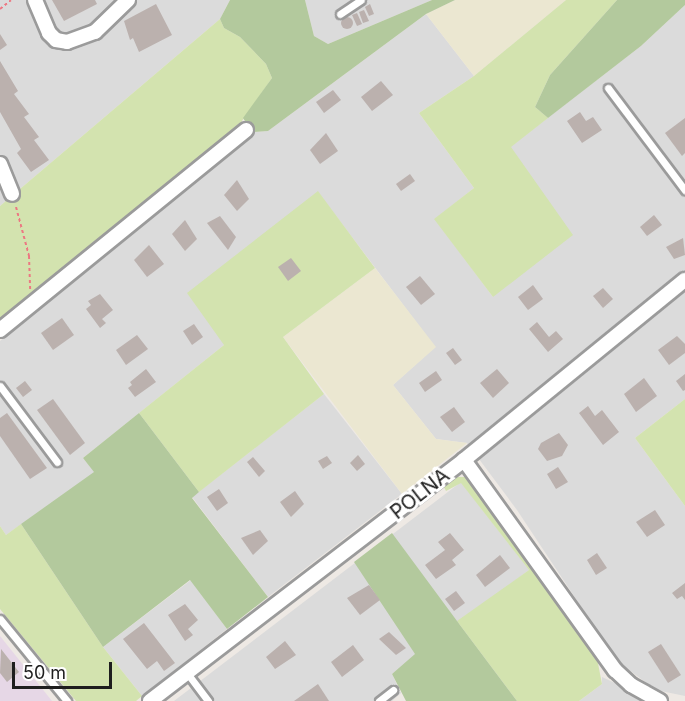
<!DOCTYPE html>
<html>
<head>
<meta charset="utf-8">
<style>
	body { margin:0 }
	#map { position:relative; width:685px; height:701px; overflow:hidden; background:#eee9e4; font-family:Inter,sans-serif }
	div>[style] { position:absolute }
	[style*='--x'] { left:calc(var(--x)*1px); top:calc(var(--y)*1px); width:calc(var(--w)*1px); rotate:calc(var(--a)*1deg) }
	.residential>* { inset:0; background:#dbdbdb }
	.industrial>* { inset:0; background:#e6d7e6 }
	.farmland>* { inset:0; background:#ebe7d1 }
	.grass>* { inset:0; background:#d3e3af }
	.forest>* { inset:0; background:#b3c99d }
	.building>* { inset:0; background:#bbb1ae }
	.round { border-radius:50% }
	.path>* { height:2px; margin-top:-1px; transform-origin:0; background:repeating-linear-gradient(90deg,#ec7882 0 3px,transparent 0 6px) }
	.roads { filter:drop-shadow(2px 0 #9b9b9b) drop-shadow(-2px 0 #9b9b9b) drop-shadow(0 2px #9b9b9b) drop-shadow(0 -2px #9b9b9b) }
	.service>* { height:7px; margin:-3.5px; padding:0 3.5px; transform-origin:3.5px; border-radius:3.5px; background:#fff }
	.minor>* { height:14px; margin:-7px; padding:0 7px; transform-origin:7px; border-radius:7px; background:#fff }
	span { translate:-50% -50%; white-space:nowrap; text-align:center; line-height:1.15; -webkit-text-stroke:6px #fff; paint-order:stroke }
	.street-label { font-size:20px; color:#1e1e1e }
	.scale { position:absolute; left:12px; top:662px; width:100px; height:27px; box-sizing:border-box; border:3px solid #1e1e1e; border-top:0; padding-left:8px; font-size:18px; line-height:21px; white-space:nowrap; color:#1e1e1e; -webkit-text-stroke:4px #fff; paint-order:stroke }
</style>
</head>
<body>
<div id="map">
	<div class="residential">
		<div style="clip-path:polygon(0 0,230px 0,220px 19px,0 206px)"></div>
		<div style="clip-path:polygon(305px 0,432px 0,328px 44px,314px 36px)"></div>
		<div style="clip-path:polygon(685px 5px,685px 399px,635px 438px,685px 506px,685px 696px,656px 690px,617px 661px,517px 510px,467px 443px,436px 439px,393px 385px,435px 347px,318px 192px,224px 345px,83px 458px,95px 472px,6px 535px,0 526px,0 341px,252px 132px,268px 131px,426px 14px,474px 76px,419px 113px,474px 188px,435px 219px,493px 297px,510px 147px,641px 46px)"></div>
		<div style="clip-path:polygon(324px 394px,402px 494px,268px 597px,192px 497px)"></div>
		<div style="clip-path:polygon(461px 482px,529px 570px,392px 674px,401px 693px,392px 701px,174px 701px)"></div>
		<div style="clip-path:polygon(191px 580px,227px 629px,142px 696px,103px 647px)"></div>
		<div style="clip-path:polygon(602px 677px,617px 684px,647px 701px,579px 701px,602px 684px)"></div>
	</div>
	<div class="industrial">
		<div style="clip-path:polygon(0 636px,52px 701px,0 701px)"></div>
	</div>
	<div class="farmland">
		<div style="clip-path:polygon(455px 0,566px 0,474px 76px,426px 14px)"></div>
		<div style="clip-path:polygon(375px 268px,436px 347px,393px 385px,436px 439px,467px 443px,402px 494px,283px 337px)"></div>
	</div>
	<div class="grass">
		<div style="clip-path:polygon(566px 0,617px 0,550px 75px,535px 107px,548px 118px,511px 147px,573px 235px,493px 297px,434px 219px,474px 188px,419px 113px,474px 76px)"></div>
		<div style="clip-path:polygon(220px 19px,224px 28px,240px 37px,266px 64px,272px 78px,235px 131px,0 319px,0 206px)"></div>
		<div style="clip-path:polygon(318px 191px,375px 268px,283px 337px,324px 394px,199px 492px,139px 413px,224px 345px,187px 293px)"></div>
		<div style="clip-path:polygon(685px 399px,685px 506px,635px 438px)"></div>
		<div style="clip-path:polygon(451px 477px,467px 477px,596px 653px,602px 684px,579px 701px,517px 701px,457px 621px,529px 570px,461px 483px,446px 491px,442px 483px)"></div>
		<div style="clip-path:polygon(21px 524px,103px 647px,142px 696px,136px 701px,76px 701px,0 609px,0 526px,6px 535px)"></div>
	</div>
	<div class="forest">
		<div style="clip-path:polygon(230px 0,305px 0,314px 36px,328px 44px,432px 0,455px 0,426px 14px,268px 131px,252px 132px,243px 118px,272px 78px,266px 64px,240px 37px,224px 28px,220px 19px)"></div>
		<div style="clip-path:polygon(617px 0,685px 0,685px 5px,641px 46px,548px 118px,535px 107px,550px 75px)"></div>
		<div style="clip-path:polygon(139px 413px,199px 492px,192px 498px,268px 597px,227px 629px,190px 580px,103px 647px,21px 524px,94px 472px,83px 458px)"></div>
		<div style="clip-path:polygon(392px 533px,457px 621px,517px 701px,406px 701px,392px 674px,415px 654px,354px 562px)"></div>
	</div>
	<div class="building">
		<div style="clip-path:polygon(52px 0,95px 0,97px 4px,64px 21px)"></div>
		<div style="clip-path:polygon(156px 4px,172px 35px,139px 52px,133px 38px,130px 40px,124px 21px)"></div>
		<div style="clip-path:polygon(370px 4px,374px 14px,369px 16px,365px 7px)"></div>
		<div style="clip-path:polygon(364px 10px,369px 21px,363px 23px,359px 12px)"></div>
		<div style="clip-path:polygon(357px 13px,362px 24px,357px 26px,352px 15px)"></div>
		<div class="round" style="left:341px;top:17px;width:12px;height:12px"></div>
		<div style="clip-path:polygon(0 34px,7px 45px,0 50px)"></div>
		<div style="clip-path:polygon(0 61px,18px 91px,14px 94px,29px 114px,24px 117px,39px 137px,34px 140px,49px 160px,31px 172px,17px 153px,21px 149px,0 112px)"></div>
		<div style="clip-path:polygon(381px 81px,393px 95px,372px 111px,361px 97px)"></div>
		<div style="clip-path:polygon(333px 90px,341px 100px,324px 113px,316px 102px)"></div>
		<div style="clip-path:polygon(580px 112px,586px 121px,593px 117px,602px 130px,582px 143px,567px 121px)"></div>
		<div style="clip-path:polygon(685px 118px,685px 153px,682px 156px,665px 133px)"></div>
		<div style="clip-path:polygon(326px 133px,338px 151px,320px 164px,310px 150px)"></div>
		<div style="clip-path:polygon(410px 174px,415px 181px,401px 191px,396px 184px)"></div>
		<div style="clip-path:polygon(237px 180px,249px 199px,237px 211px,224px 195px)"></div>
		<div style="clip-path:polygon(654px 215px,662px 225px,647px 236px,640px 227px)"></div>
		<div style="clip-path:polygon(220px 216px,236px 237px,228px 250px,207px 223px)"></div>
		<div style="clip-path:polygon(185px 220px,197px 239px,185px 251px,172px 234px)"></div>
		<div style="clip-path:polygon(683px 238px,685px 255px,674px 259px,666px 247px)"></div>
		<div style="clip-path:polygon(149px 245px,164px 264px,147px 277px,134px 260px)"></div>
		<div style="clip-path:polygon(291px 258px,301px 271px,288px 281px,278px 267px)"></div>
		<div style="clip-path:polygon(420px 276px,435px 294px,421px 305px,406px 287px)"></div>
		<div style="clip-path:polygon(533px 285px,543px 299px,528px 310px,518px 297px)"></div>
		<div style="clip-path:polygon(603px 288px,613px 299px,603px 308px,593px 296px)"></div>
		<div style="clip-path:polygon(100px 294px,113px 310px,102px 319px,106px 323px,100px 328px,86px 309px,91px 305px,88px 301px)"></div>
		<div style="clip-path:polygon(62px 318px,74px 335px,53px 350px,41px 333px)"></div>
		<div style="clip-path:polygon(537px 322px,549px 337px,556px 331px,563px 339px,548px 352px,529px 329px)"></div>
		<div style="clip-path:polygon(194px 324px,203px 337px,192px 345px,183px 331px)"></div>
		<div style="clip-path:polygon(137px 335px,148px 349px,126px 365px,116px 350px)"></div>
		<div style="clip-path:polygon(677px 336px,685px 344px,685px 353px,669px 365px,658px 350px)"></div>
		<div style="clip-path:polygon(453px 348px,462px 360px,455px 365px,446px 353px)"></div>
		<div style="clip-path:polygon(146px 369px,156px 382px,135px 397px,128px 388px,132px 385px,130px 382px)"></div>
		<div style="clip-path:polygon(497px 369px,509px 383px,493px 398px,480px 383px)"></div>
		<div style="clip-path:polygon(436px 371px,442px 380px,425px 392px,419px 383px)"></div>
		<div style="clip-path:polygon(685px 374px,685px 390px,683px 391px,676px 381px)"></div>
		<div style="clip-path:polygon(644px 378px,657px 396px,636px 412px,624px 394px)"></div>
		<div style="clip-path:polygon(25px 381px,32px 390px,23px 397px,16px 388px)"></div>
		<div style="clip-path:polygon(53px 399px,85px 443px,70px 455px,37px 410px)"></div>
		<div style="clip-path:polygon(588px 406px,595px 416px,602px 410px,619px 432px,603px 445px,579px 413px)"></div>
		<div style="clip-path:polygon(454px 407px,465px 422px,452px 432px,440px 417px)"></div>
		<div style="clip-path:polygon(7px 413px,47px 468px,30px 479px,0 436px,0 418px)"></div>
		<div style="clip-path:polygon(559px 433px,568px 445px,562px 456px,547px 461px,538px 449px,541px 443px)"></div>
		<div style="clip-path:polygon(358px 455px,365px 464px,357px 471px,350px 463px)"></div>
		<div style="clip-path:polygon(327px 456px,332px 463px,323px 469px,318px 461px)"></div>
		<div style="clip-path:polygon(253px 457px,265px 471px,259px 477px,247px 462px)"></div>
		<div style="clip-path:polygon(558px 467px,568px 482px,556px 489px,547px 474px)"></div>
		<div style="clip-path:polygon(219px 489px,228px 503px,217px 511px,207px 497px)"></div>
		<div style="clip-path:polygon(295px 491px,304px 504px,291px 517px,280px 502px)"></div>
		<div style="clip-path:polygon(655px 510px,665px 525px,647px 537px,636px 522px)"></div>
		<div style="clip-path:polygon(260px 530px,268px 541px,253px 555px,241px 538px)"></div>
		<div style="clip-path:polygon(450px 533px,464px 550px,452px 560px,456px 565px,436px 579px,425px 565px,445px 550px,438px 542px)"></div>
		<div style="clip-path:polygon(597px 553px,607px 568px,596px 575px,587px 560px)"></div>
		<div style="clip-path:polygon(500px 555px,510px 568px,485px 587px,476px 575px)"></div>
		<div style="clip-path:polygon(685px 583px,685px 600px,682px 596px,677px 599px,672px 593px)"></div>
		<div style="clip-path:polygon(369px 585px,380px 600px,360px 615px,347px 598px)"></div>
		<div style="clip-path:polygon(456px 591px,465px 603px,454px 611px,445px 599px)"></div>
		<div style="clip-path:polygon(185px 604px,198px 620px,188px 629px,193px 635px,185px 641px,168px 615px)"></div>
		<div style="clip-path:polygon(144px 623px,175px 663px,164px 671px,157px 661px,147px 669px,123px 639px)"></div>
		<div style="clip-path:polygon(389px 632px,406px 648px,396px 655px,379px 639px)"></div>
		<div style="clip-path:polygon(285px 641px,296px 655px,275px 669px,266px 657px)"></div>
		<div style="clip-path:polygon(661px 644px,681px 675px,668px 683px,648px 652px)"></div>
		<div style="clip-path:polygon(353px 645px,364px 660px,342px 677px,331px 662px)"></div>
		<div style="clip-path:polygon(1px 649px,19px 672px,7px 682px,0 673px)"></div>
		<div style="clip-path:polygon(318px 684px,329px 701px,294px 701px)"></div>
	</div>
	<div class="path">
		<div style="--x:0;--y:9;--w:14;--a:-39"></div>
		<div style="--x:16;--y:207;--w:51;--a:75.1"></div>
		<div style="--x:29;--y:256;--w:33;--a:88"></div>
	</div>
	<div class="roads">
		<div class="service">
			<div style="--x:340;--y:14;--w:25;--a:-34"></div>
			<div style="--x:608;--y:88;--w:128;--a:53"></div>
			<div style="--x:0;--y:386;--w:95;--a:53.1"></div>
			<div style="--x:0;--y:619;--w:106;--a:50.7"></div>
			<div style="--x:187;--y:673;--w:35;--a:53"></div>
			<div style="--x:379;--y:701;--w:18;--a:-38"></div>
		</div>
		<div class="minor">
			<div style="--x:35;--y:0;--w:36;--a:67"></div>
			<div style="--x:49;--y:33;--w:10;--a:45"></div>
			<div style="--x:56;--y:40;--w:11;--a:10"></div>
			<div style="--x:67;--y:42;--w:30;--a:-20"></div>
			<div style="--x:95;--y:32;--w:46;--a:-44.1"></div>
			<div style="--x:0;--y:164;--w:32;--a:68"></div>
			<div style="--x:0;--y:330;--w:317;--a:-39.1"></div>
			<div style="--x:464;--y:460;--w:259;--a:54.3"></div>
			<div style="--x:615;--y:670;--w:22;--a:43"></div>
			<div style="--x:631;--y:685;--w:33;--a:29"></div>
			<div style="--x:150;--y:701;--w:396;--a:-37.5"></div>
			<div style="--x:464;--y:460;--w:285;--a:-39.2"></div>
		</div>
	</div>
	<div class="street-label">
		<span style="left:420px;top:494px;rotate:-38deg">POLNA</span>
	</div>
	<div class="scale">50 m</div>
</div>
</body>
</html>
